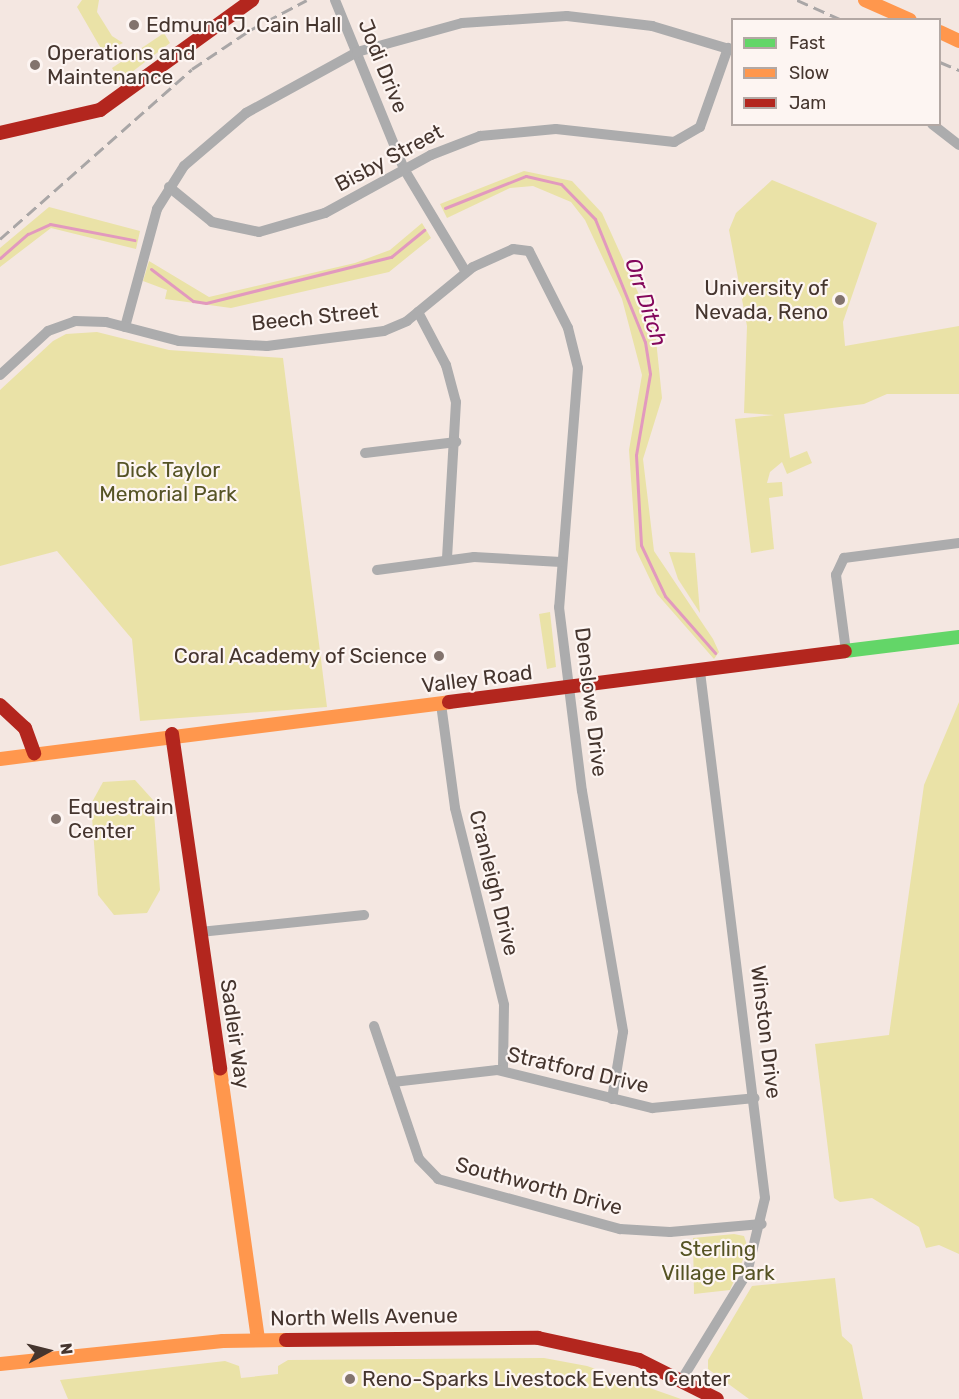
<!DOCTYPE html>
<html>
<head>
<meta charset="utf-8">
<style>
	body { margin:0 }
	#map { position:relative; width:959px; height:1399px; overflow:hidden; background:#f4e7e1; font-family:Rubik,sans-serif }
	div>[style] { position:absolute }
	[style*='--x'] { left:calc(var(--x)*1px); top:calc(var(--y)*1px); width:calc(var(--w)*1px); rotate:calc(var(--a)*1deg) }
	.green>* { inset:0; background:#eae2a7 }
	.stream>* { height:3px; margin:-1.5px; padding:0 1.5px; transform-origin:1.5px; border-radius:1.5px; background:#e299be }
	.street>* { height:10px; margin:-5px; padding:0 5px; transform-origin:5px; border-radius:5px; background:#acacad }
	.fast>* { height:14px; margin:-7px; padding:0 7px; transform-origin:7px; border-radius:7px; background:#63d668 }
	.slow>* { height:14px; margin:-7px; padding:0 7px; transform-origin:7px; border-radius:7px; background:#ff974d }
	.jam>* { height:14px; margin:-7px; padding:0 7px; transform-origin:7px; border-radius:7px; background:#b3261e }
	.rail>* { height:3px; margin-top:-1.5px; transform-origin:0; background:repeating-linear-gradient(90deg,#a9a6a6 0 12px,transparent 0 18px) }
	.dots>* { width:16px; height:16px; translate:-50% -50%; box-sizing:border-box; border:3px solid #fdf5f2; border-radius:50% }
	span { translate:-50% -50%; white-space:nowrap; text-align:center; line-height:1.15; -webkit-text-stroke:4.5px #fdf5f2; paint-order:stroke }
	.poi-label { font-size:21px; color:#45352e }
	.left { translate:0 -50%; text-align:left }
	.right { translate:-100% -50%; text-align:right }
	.street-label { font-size:21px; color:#45352e }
	.park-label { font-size:21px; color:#555324 }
	.water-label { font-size:22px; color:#84075c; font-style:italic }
	.legend { position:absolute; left:731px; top:18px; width:210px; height:108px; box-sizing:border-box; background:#fdf5f2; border:2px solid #b3a8a4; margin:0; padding:8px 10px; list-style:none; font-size:18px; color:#45352e }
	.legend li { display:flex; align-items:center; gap:12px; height:30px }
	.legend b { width:30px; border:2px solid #b3a8a4 }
	.north { position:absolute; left:18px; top:1321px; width:60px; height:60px; -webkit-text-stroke:4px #fdf5f2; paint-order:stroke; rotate:83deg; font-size:16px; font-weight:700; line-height:24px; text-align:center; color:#45352e }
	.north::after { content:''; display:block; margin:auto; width:21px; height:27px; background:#45352e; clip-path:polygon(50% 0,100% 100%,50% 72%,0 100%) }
</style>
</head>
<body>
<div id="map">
	<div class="green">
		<div style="clip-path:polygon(82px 0,99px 0,97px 12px,112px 36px,123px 43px,103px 52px,77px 7px)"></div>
		<div style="clip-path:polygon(164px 33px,170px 43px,120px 81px,112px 68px)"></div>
		<div style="clip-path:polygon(524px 171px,572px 181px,602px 213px,655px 330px,662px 398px,643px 459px,654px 551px,713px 639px,719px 652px,714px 659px,657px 594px,636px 550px,629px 450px,642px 375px,622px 299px,585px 220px,571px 202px,533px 186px,510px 188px,447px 218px,440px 204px)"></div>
		<div style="clip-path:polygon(772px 180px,877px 223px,843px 322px,845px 346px,959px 326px,959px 394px,887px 394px,864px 404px,784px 414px,790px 458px,807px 451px,812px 463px,787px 474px,782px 462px,770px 472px,767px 483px,782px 482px,783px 496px,769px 498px,774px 549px,751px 553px,735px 419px,774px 415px,744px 413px,747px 326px,729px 230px,736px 213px)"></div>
		<div style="clip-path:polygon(49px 207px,140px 231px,136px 249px,51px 228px,0 267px,0 248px)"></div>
		<div style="clip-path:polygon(422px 223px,431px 238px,389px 272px,231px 308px,165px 299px,167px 290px,143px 281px,149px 261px,209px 297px,355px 263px,390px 250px)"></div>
		<div style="clip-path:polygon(97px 332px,169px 350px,283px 358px,327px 707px,140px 721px,132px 639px,57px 551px,0 566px,0 390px,53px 341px,66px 334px)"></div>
		<div style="clip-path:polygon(669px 552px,695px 553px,700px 613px,678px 579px)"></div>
		<div style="clip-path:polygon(550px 612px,556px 667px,547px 669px,539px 614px)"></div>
		<div style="clip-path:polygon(959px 702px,959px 1254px,939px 1245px,926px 1248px,919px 1227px,872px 1198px,840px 1202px,834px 1198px,815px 1044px,889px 1035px,924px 785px)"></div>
		<div style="clip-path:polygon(135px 780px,153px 800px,160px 890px,147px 913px,114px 915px,98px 895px,91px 804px,103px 782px)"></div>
		<div style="clip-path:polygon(734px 1234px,744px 1236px,748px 1248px,730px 1290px,694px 1294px,693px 1238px)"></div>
		<div style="clip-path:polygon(835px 1278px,842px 1336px,852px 1345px,863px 1399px,749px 1399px,708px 1369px,708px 1360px,752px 1286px)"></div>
		<div style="clip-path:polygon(544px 1358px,587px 1366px,681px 1399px,68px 1399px,60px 1380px,225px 1361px,239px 1366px,241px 1378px,278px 1374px,278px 1366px,288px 1360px)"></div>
	</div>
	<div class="stream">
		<div style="--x:445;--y:208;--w:87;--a:-21.6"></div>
		<div style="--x:526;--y:176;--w:36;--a:13"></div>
		<div style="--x:561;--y:184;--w:49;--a:45.8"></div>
		<div style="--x:595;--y:219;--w:133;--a:67.9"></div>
		<div style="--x:645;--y:342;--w:32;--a:81"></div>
		<div style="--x:650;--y:374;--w:82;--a:99.8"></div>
		<div style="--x:636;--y:455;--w:90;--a:86.8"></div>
		<div style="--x:641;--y:545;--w:56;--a:64.8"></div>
		<div style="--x:665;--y:596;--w:76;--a:48.7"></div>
		<div style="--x:0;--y:258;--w:37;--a:-41"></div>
		<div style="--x:28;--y:234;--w:24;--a:-24"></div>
		<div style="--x:50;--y:224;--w:86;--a:10.8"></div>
		<div style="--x:151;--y:269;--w:53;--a:37.3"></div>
		<div style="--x:193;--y:301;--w:13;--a:9"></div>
		<div style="--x:206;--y:303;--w:191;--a:-14"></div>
		<div style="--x:391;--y:257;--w:43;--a:-39.3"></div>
	</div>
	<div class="street">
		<div style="--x:335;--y:0;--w:183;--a:67.8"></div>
		<div style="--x:404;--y:169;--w:120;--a:59"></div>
		<div style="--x:932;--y:124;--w:34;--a:38"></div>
		<div style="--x:169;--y:187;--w:55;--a:39.1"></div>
		<div style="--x:212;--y:222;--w:48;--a:12"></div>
		<div style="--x:259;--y:232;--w:69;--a:-16.1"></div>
		<div style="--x:325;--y:213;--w:121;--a:-28.7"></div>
		<div style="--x:431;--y:155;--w:53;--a:-21.2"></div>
		<div style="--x:480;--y:136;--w:76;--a:-5.3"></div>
		<div style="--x:556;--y:129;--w:119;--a:6.3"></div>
		<div style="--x:674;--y:142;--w:30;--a:-30"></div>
		<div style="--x:700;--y:127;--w:84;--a:-70.5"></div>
		<div style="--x:418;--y:312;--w:60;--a:62.2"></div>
		<div style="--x:446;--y:365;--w:38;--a:75"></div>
		<div style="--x:456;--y:402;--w:158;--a:93.3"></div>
		<div style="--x:125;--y:327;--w:122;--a:-74.8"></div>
		<div style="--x:157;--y:209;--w:51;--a:-57.9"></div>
		<div style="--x:184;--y:166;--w:82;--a:-40.5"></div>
		<div style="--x:246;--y:113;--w:127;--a:-28.8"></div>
		<div style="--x:357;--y:52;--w:109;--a:-15.4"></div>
		<div style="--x:462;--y:23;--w:105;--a:-3.8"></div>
		<div style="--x:567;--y:16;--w:86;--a:6.7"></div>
		<div style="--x:652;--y:26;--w:84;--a:16.7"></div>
		<div style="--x:0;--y:375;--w:65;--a:-42.5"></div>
		<div style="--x:48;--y:331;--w:29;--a:-20"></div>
		<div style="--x:75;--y:321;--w:31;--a:2"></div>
		<div style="--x:106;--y:322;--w:75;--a:14.6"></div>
		<div style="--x:179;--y:341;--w:88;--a:3.3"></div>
		<div style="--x:267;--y:346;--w:118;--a:-7.3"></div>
		<div style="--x:384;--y:331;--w:25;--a:-23"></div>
		<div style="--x:407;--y:321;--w:85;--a:-39.3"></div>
		<div style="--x:473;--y:267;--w:44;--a:-24.2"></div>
		<div style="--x:513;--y:249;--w:16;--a:7"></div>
		<div style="--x:529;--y:251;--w:86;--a:63.1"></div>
		<div style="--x:568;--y:328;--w:41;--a:76"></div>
		<div style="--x:578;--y:368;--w:240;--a:94.5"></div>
		<div style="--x:559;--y:607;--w:185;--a:82.9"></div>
		<div style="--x:582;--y:791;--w:244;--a:80.3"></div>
		<div style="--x:623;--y:1032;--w:68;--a:99.3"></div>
		<div style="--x:365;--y:453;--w:92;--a:-6.9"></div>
		<div style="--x:377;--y:570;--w:98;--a:-7.6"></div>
		<div style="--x:474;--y:557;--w:87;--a:3.3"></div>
		<div style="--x:846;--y:651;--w:77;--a:-97.5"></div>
		<div style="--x:836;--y:575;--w:19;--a:-65"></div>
		<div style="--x:844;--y:558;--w:116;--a:-7.4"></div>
		<div style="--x:441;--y:704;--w:105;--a:82.3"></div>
		<div style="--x:455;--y:808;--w:203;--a:76"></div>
		<div style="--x:504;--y:1005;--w:65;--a:90.9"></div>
		<div style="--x:200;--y:932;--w:165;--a:-5.9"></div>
		<div style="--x:374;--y:1026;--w:140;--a:71.3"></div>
		<div style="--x:419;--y:1159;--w:28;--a:46"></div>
		<div style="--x:438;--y:1179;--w:189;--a:15.4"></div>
		<div style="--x:620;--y:1229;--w:50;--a:3.4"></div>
		<div style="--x:670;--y:1232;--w:92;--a:-5"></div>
		<div style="--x:393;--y:1082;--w:105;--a:-6.6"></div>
		<div style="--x:497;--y:1070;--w:160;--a:13.8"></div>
		<div style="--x:652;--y:1108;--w:103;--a:-5.5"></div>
		<div style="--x:682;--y:1379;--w:124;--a:-58.5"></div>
		<div style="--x:747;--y:1273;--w:77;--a:-76.5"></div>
		<div style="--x:765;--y:1198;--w:530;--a:-97.04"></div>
	</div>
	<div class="fast">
		<div style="--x:845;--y:651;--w:115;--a:-7"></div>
	</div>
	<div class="slow">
		<div style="--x:865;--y:0;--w:49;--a:24"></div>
		<div style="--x:940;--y:32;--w:21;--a:25"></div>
		<div style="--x:0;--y:759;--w:453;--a:-7.2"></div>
		<div style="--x:220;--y:1069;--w:273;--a:82"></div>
		<div style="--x:0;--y:1364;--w:224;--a:-5.9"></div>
		<div style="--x:223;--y:1341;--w:63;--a:-0.9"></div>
	</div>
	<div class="jam">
		<div style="--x:0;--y:133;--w:103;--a:-13"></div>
		<div style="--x:100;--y:110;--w:188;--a:-35.9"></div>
		<div style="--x:449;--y:702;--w:399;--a:-7.3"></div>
		<div style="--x:0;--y:705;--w:34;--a:43"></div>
		<div style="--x:25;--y:728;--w:27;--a:70"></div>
		<div style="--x:172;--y:734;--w:338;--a:81.8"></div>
		<div style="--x:286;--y:1340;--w:252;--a:-0.5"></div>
		<div style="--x:538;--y:1338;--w:103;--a:12.3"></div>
		<div style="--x:639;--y:1360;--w:87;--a:26.6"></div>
	</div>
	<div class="rail">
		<div style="--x:797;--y:0;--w:49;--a:24"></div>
		<div style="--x:940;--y:62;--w:21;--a:23"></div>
		<div style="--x:0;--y:239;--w:256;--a:-41.5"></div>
		<div style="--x:192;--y:69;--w:70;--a:-33.9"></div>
		<div style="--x:250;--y:30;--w:64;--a:-27.8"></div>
	</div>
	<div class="dots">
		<div style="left:134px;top:25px;background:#82736d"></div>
		<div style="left:35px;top:65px;background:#82736d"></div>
		<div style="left:840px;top:300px;background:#82736d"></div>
		<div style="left:439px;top:656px;background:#82736d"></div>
		<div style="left:56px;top:819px;background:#82736d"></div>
		<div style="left:350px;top:1379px;background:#82736d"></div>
	</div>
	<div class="poi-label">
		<span class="left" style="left:146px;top:25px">Edmund J. Cain Hall</span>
		<span class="left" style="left:47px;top:65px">Operations and<br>Maintenance</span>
		<span class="right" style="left:828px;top:300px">University of<br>Nevada, Reno</span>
		<span class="right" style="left:427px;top:656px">Coral Academy of Science</span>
		<span class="left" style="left:68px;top:819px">Equestrain<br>Center</span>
		<span class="left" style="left:362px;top:1379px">Reno-Sparks Livestock Events Center</span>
	</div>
	<div class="street-label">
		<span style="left:383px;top:66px;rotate:68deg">Jodi Drive</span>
		<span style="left:389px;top:158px;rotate:-28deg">Bisby Street</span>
		<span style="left:315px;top:317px;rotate:-6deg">Beech Street</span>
		<span style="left:477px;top:679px;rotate:-7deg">Valley Road</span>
		<span style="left:591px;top:702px;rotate:83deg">Denslowe Drive</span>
		<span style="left:494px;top:883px;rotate:76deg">Cranleigh Drive</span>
		<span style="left:766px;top:1032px;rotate:83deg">Winston Drive</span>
		<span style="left:235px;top:1034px;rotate:82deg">Sadleir Way</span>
		<span style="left:578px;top:1070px;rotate:13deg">Stratford Drive</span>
		<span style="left:539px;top:1186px;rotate:15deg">Southworth Drive</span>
		<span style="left:364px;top:1317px;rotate:-1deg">North Wells Avenue</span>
	</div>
	<div class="park-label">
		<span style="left:168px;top:482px">Dick Taylor<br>Memorial Park</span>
		<span style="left:718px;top:1261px">Sterling<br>Village Park</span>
	</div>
	<div class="water-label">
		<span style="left:646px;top:302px;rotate:72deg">Orr Ditch</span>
	</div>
	<ul class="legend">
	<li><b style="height:8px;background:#63d668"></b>Fast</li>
	<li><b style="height:8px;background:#ff974d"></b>Slow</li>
	<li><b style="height:8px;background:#b3261e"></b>Jam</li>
	</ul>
	<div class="north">N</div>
</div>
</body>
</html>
